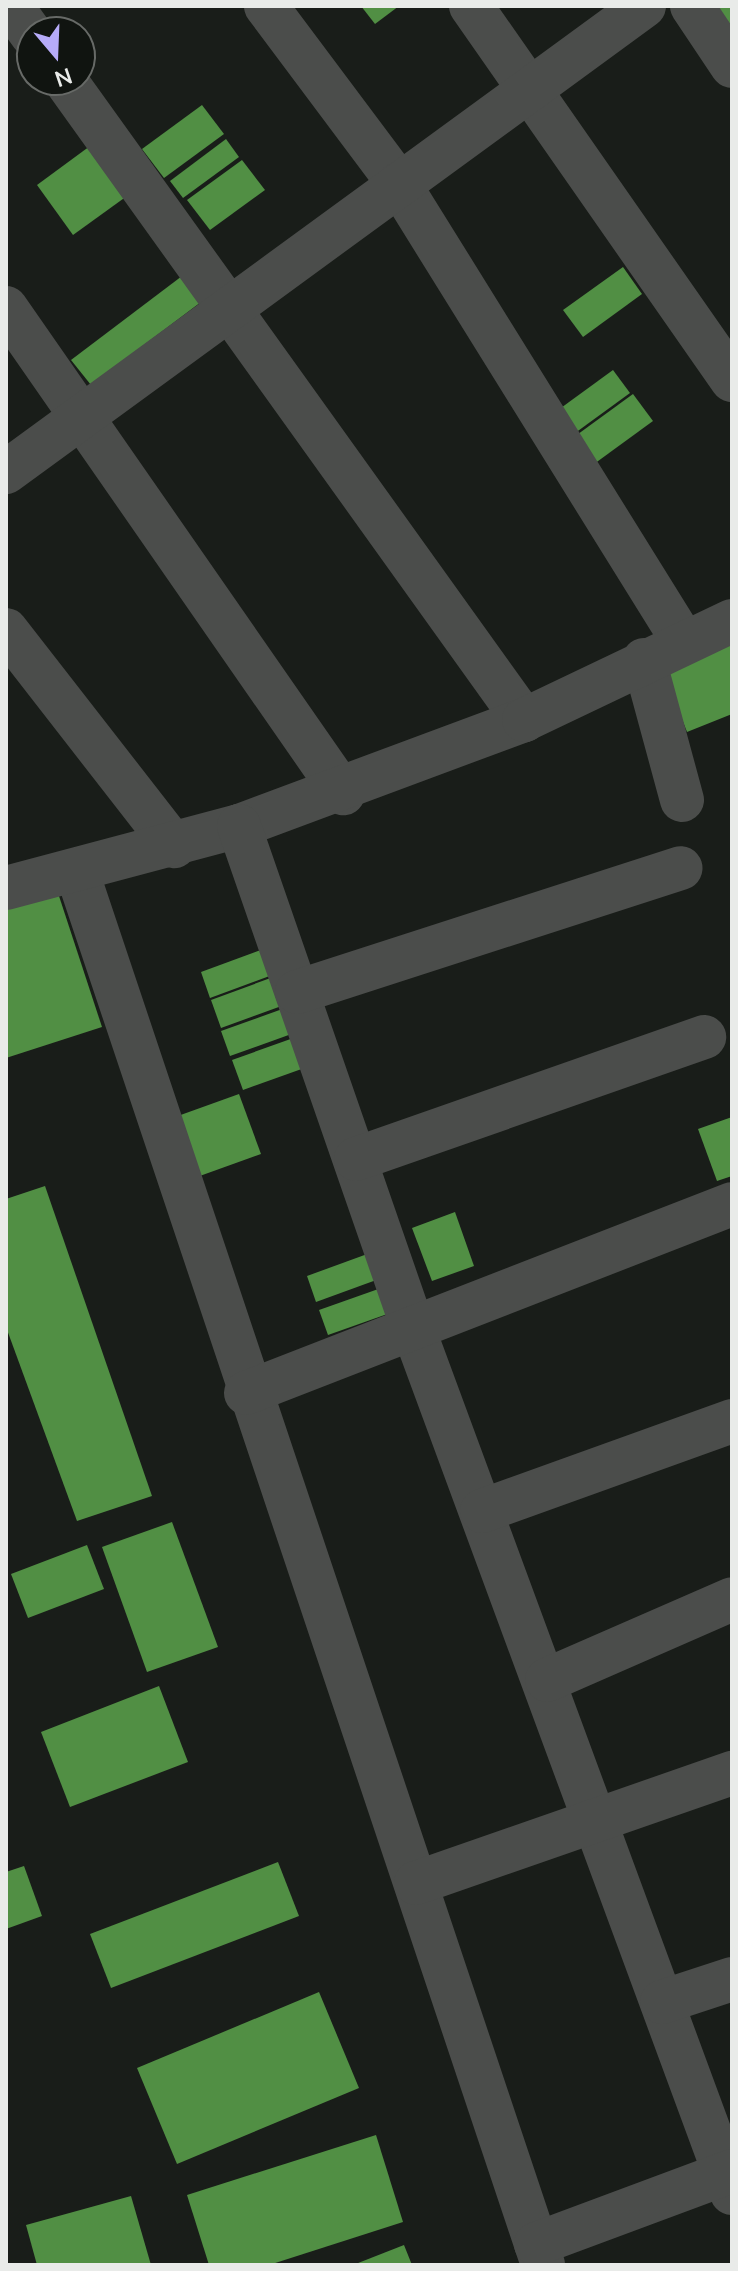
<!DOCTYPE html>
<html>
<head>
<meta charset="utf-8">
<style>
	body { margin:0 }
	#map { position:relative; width:738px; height:2271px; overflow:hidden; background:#191d19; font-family:"Nunito Sans",sans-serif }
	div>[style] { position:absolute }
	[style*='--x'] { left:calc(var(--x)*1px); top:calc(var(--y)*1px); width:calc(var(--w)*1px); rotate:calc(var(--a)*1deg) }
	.building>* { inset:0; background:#518f44 }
	.minor>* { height:44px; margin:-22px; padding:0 22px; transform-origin:22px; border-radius:22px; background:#4b4d4b }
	span { translate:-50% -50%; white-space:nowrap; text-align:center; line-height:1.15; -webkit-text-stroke:6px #101410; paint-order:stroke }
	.frame { position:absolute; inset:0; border:8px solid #e9ebe9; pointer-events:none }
	.north { position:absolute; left:16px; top:16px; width:80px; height:80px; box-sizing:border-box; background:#101410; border:2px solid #676a67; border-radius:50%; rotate:161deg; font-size:22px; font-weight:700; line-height:32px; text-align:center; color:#e9ebe9 }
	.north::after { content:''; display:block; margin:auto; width:28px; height:36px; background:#b6abf8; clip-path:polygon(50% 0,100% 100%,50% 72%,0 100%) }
</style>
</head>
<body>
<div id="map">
	<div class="building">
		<div style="clip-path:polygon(361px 6px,399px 6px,375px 24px)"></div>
		<div style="clip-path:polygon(716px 6px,732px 6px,732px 28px)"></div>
		<div style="clip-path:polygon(202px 105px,224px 134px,164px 178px,142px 149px)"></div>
		<div style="clip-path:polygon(226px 139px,239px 157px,183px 198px,170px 181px)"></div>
		<div style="clip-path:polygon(90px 146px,127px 196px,73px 235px,37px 185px)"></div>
		<div style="clip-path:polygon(242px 160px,265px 190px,210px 230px,187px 200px)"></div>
		<div style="clip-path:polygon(623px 267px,642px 294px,583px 337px,563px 310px)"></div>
		<div style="clip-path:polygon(186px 273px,205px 299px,91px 385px,71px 360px)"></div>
		<div style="clip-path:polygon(613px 370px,630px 393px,571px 436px,554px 413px)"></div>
		<div style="clip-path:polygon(633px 394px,653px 421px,594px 464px,574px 437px)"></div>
		<div style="clip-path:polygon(732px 632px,732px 714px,687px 732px,659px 660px)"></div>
		<div style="clip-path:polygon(58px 893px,102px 1027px,6px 1058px,6px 903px)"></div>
		<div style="clip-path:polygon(266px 948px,275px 974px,210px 998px,201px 972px)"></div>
		<div style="clip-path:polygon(276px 976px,287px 1004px,221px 1028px,211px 1000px)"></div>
		<div style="clip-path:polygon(288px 1007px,297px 1032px,230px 1056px,221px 1031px)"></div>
		<div style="clip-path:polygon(299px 1036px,310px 1066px,243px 1090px,232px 1060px)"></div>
		<div style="clip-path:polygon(239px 1094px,261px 1154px,197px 1177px,175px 1117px)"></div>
		<div style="clip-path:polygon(732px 1117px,732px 1176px,717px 1181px,698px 1129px)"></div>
		<div style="clip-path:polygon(45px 1186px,152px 1496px,77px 1521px,6px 1327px,6px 1199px)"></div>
		<div style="clip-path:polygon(455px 1212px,474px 1266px,432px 1281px,412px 1228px)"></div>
		<div style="clip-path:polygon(370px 1253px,379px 1279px,316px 1302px,307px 1276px)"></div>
		<div style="clip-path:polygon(384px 1287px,393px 1312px,328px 1335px,319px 1310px)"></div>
		<div style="clip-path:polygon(172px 1522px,218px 1647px,147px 1672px,102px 1547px)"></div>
		<div style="clip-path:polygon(87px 1545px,104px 1589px,28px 1618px,11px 1574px)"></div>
		<div style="clip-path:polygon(159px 1686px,188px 1762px,70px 1807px,41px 1732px)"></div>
		<div style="clip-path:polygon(278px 1862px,299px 1916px,111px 1988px,90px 1934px)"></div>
		<div style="clip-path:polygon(24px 1866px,42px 1916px,6px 1929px,6px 1872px)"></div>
		<div style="clip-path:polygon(319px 1992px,359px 2088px,177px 2164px,137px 2068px)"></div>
		<div style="clip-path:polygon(376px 2135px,403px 2222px,269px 2265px,209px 2265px,187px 2195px)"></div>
		<div style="clip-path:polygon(131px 2196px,151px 2265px,37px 2265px,26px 2225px)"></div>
		<div style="clip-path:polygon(404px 2245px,412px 2265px,353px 2265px)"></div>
	</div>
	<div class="minor">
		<div style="--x:11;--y:6;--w:36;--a:54"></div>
		<div style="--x:266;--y:6;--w:222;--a:53.2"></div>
		<div style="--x:399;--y:184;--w:538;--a:58.14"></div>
		<div style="--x:471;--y:6;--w:456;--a:55.1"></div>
		<div style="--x:692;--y:6;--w:72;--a:56.3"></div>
		<div style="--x:65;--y:80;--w:788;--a:54.35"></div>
		<div style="--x:6;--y:308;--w:591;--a:55.21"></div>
		<div style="--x:6;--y:472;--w:790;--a:-36.14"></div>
		<div style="--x:6;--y:630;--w:274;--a:52.1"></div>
		<div style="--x:644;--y:660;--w:145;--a:74.8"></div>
		<div style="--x:239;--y:826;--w:304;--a:-20.4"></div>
		<div style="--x:524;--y:720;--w:230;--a:-25.5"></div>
		<div style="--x:77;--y:872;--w:1469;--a:71.5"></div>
		<div style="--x:6;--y:888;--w:241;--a:-14.9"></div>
		<div style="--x:239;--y:826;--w:531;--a:70.88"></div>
		<div style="--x:413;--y:1328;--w:922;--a:69.76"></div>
		<div style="--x:297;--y:992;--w:403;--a:-17.9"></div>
		<div style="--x:356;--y:1159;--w:369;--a:-19.3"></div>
		<div style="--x:246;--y:1393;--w:521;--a:-21.25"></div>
		<div style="--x:482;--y:1511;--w:266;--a:-19.8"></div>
		<div style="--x:547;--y:1680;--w:202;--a:-23.6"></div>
		<div style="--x:416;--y:1883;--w:335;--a:-19.2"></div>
		<div style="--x:662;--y:2002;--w:74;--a:-18.2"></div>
		<div style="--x:536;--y:2244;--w:209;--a:-20.4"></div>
	</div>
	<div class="frame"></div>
	<div class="north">N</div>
</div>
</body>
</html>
